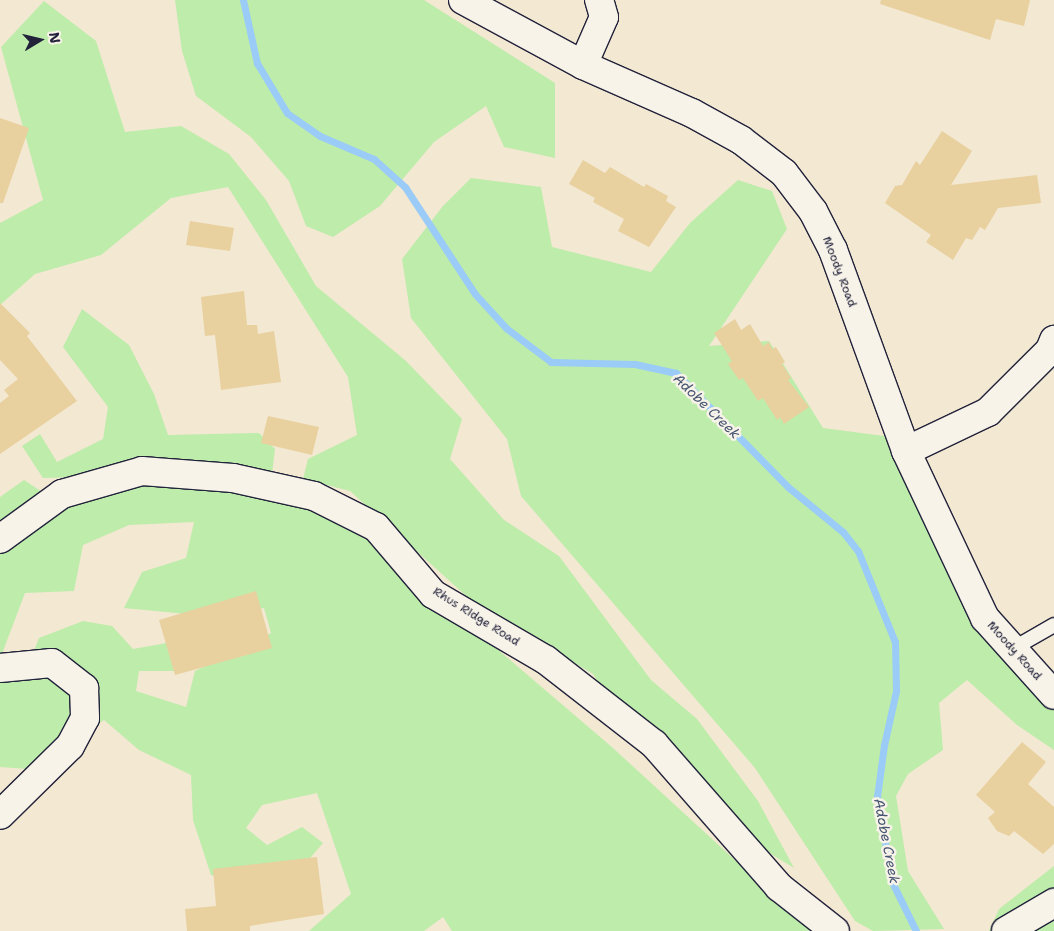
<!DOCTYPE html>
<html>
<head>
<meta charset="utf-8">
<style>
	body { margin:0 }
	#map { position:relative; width:1054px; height:931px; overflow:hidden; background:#f3e8d2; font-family:"Shantell Sans",sans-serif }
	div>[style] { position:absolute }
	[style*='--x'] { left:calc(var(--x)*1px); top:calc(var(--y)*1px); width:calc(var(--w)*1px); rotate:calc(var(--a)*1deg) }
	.green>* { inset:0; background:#bdecab }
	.stream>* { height:7px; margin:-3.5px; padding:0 3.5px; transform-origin:3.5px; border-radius:3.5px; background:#9bcbf7 }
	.building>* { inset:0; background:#e9d09f }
	.roads { filter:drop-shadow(1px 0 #22223b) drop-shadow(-1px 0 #22223b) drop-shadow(0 1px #22223b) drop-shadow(0 -1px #22223b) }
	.lane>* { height:14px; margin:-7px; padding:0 7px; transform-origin:7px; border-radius:7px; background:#f7f3e8 }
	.street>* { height:28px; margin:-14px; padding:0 14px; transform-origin:14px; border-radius:14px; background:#f7f3e8 }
	.secondary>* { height:28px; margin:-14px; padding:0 14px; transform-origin:14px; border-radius:14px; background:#f7f3e8 }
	span { translate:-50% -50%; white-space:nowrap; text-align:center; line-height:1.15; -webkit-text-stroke:5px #f7f3e8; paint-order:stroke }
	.street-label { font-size:12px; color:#22223b }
	.water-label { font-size:14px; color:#465573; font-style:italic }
	.north { position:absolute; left:15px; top:15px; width:50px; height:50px; -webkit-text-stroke:4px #f7f3e8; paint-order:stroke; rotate:81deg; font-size:14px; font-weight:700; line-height:20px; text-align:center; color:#22223b }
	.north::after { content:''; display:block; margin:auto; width:18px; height:22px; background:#22223b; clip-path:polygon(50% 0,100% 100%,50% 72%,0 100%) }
</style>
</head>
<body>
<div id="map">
	<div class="green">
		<div style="clip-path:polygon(175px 0,424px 0,555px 83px,555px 158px,504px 147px,486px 106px,434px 142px,380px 206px,333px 237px,306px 226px,289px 181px,251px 137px,196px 96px,182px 51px)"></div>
		<div style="clip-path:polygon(44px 1px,96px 41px,125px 132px,181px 126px,229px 154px,266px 200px,316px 286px,406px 361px,462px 419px,450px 459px,504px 520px,559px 556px,651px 680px,697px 719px,758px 801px,794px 868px,727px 827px,646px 757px,593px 674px,474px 603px,350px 491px,303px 479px,308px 459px,357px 435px,348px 377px,228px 187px,171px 198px,101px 255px,35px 274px,0 305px,0 223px,43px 200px,1px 47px)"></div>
		<div style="clip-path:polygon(471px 178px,541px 187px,552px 247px,651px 272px,690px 223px,738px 180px,772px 191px,787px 229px,709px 346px,769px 341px,823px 428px,892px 437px,969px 618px,1054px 703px,1054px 750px,1017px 725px,967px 680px,939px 703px,943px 750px,908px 774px,896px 796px,908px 871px,944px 929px,873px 931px,855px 921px,755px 768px,521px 496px,507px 439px,411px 318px,402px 259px,443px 206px)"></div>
		<div style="clip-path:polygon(82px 309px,129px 345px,154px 394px,168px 435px,259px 433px,275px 449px,272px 474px,209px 461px,173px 460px,88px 477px,43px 478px,22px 446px,40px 434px,57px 462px,103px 439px,108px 407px,63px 347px)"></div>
		<div style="clip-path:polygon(24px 480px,62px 505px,112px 490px,180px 482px,338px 513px,613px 748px,761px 884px,823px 931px,452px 931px,443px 917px,424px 931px,309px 931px,351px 894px,317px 793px,262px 805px,246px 828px,267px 845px,302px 827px,323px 843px,294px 877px,247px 885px,211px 875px,193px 820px,191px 775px,139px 750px,104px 720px,27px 769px,0 767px,0 678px,25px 673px,39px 638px,83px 621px,112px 626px,133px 649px,178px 641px,178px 671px,139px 671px,136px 691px,186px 707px,195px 671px,271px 633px,264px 608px,218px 617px,124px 608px,142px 572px,186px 558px,194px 522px,129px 525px,83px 545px,74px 591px,25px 593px,0 659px,0 497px)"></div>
		<div style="clip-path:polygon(1054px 866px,1054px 931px,989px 931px,999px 909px)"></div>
	</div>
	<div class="stream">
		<div style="--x:243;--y:0;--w:65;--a:77.5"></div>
		<div style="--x:257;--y:63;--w:58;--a:59"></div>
		<div style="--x:287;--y:113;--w:40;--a:34.9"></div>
		<div style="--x:320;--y:136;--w:59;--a:23.1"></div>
		<div style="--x:374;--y:159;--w:42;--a:42.1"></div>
		<div style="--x:405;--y:187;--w:128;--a:56.8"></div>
		<div style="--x:475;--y:294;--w:46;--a:47.6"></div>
		<div style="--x:506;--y:328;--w:56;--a:37.1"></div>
		<div style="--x:551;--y:362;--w:84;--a:1.4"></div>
		<div style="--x:635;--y:364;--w:42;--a:12.4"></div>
		<div style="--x:676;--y:373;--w:160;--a:45.5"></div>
		<div style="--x:788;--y:487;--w:71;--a:39.3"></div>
		<div style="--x:843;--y:532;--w:24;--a:52"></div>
		<div style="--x:858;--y:551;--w:98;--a:67.9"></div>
		<div style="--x:895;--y:642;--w:49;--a:88.8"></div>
		<div style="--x:896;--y:691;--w:55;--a:102.5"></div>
		<div style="--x:884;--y:745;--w:52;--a:97.7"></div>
		<div style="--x:877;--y:797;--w:86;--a:80"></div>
		<div style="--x:892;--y:882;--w:55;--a:63.9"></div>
	</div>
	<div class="building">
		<div style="clip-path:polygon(881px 0,1030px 0,1024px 26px,996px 19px,990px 40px,880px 4px)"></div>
		<div style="clip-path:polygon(0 118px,29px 128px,3px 203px,0 203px)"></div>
		<div style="clip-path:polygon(942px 131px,972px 151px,951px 185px,1037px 175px,1041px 203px,998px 208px,985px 230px,980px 227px,972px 240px,966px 238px,953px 260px,926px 242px,931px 235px,885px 203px,895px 186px,902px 185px,916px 161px,920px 165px)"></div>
		<div style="clip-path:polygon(583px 160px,605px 173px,610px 167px,644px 187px,646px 184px,668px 196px,666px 201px,676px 207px,649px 247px,618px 231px,624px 219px,593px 202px,595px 198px,569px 184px)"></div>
		<div style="clip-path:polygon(190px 221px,234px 228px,230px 251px,186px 245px)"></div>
		<div style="clip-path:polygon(244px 291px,247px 325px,257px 325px,258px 334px,274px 331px,281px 382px,221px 390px,215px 335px,205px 336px,201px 297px)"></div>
		<div style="clip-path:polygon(0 303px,30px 333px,27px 336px,77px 401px,0 454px,0 403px,9px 396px,4px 390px,18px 379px,0 360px)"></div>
		<div style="clip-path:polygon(735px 319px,741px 330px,750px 324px,763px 346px,769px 342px,772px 349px,776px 347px,785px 362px,782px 364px,791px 378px,788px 380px,809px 407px,784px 424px,780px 417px,777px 420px,763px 398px,758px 401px,743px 378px,739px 380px,728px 364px,732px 361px,714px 333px)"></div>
		<div style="clip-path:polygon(268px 416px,319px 427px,312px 455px,261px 443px)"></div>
		<div style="clip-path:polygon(256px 591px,272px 648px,175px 675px,159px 620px)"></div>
		<div style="clip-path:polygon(1022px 742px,1046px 762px,1028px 784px,1054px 807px,1054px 844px,1043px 854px,1014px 831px,1009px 836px,997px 831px,988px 818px,995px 812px,976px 795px)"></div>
		<div style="clip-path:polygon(317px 857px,324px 914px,250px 926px,250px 931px,187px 931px,185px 909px,216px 906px,213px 869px)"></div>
	</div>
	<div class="roads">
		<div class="lane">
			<div style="--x:1014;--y:648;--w:46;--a:-29.9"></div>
		</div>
		<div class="street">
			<div style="--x:583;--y:65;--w:52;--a:-66.4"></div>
			<div style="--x:604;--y:17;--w:18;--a:-106"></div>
			<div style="--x:906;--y:451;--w:91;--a:-25.4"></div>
			<div style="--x:988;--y:412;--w:88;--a:-45"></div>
			<div style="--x:1050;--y:350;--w:11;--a:-68"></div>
			<div style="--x:0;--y:539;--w:77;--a:-36"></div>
			<div style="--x:62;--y:494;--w:83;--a:-16"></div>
			<div style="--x:142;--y:471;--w:91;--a:4.4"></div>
			<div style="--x:233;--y:478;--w:83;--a:12.5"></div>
			<div style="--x:314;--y:496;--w:69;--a:26.6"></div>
			<div style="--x:376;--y:527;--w:88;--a:49.6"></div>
			<div style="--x:433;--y:594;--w:131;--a:30.3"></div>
			<div style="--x:546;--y:660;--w:137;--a:37.9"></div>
			<div style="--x:654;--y:744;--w:190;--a:48.8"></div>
			<div style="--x:779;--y:887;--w:71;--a:38.2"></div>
			<div style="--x:0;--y:668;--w:52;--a:-5.5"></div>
			<div style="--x:52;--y:663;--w:41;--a:38"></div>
			<div style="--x:84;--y:688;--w:30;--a:88"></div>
			<div style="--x:85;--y:718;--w:32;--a:118"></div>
			<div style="--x:70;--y:746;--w:98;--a:135.4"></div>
			<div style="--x:1006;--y:931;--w:56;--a:-30.3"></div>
		</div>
		<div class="secondary">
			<div style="--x:463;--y:0;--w:136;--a:28.4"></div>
			<div style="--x:583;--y:65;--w:119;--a:23.8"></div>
			<div style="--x:692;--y:113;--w:56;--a:28.9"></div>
			<div style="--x:741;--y:140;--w:54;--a:37.5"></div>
			<div style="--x:784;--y:173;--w:48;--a:52.7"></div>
			<div style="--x:813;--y:211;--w:44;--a:62.9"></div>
			<div style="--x:833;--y:250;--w:214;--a:70"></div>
			<div style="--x:906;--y:451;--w:185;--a:64.7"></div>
			<div style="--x:985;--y:618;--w:103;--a:48.1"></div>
		</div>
	</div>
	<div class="street-label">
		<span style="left:839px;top:272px;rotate:69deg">Moody Road</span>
		<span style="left:476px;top:617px;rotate:32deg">Rhus Ridge Road</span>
		<span style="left:1014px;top:651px;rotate:48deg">Moody Road</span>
	</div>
	<div class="water-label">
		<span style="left:707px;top:406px;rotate:44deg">Adobe Creek</span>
		<span style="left:887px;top:841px;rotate:79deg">Adobe Creek</span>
	</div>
	<div class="north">N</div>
</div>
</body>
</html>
